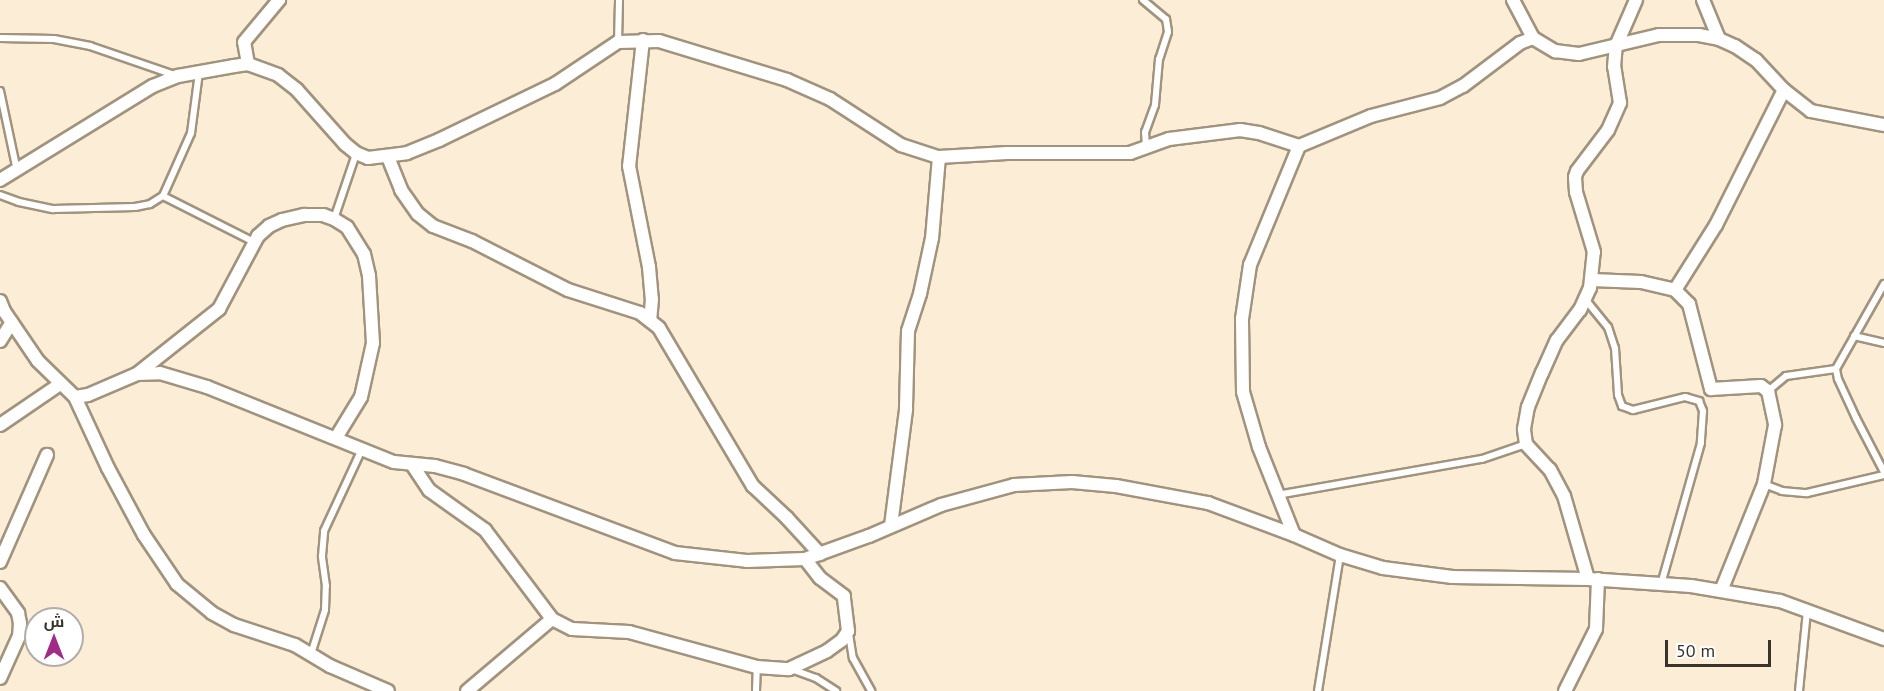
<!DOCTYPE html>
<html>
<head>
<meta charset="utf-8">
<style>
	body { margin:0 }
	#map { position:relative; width:1884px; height:691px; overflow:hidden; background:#fceed6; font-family:"PT Sans",Cairo,sans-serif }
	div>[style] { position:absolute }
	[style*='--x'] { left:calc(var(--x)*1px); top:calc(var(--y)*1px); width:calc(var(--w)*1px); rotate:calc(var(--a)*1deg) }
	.roads { filter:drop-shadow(2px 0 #a1937d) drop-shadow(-2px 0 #a1937d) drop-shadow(0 2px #a1937d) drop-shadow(0 -2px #a1937d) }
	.service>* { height:6px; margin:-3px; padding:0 3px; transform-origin:3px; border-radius:3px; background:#fff }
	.minor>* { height:12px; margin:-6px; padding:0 6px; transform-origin:6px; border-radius:6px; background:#fff }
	span { translate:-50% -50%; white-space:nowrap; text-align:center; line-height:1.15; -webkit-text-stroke:4.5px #fff; paint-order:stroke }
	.north { position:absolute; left:24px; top:607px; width:60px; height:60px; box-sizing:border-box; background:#fff; border:2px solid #b0adaa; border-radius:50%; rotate:0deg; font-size:16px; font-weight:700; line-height:24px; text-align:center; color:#39332a }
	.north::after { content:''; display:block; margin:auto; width:21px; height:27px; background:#a02c87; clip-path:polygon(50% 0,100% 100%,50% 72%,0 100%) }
	.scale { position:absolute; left:1665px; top:640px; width:106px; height:27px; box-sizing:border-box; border:3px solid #39332a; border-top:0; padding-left:8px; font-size:18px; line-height:21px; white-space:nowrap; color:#39332a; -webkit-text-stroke:4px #fff; paint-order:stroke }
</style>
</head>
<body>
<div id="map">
	<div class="roads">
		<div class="service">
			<div style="--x:1143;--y:0;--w:30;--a:40"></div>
			<div style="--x:1166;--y:19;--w:13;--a:81"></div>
			<div style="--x:1168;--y:32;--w:28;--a:108"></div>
			<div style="--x:1159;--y:59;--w:46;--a:95"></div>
			<div style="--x:1155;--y:105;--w:29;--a:110"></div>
			<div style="--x:1145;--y:132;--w:14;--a:86"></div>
			<div style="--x:0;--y:38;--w:54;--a:1.1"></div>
			<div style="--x:54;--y:39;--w:37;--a:11"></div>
			<div style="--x:90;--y:46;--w:92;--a:19"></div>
			<div style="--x:618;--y:42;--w:42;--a:-88.6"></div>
			<div style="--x:0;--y:91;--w:82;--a:78"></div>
			<div style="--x:0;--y:195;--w:20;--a:20"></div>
			<div style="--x:19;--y:202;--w:35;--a:12"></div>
			<div style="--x:53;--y:209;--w:82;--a:-1.4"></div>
			<div style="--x:135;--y:207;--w:15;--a:-11"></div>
			<div style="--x:150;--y:204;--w:15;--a:-32"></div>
			<div style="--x:163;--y:196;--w:69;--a:-66"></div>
			<div style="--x:191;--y:133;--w:62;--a:-82.5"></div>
			<div style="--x:163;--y:196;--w:102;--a:26.8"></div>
			<div style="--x:334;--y:219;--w:69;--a:-71.3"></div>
			<div style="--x:1884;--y:284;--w:98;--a:119.5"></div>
			<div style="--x:1836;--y:369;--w:10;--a:79"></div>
			<div style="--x:1838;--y:379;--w:43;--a:65.2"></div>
			<div style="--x:1856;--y:418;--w:61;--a:62.6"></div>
			<div style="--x:1585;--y:299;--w:36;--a:51"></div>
			<div style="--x:1608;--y:327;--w:22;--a:72"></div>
			<div style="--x:1615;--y:348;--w:47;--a:86.3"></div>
			<div style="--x:1618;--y:395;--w:12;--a:70"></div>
			<div style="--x:1622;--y:406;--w:12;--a:20"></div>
			<div style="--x:1633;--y:410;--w:54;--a:-14"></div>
			<div style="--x:1685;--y:397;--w:15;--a:16"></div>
			<div style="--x:1699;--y:401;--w:11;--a:68"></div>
			<div style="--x:1703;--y:411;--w:32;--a:94"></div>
			<div style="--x:1701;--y:443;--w:147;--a:105.8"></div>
			<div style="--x:1854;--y:336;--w:31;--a:13"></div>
			<div style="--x:1768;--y:391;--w:23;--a:-40"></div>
			<div style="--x:1786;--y:376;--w:50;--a:-8"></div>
			<div style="--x:1764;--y:484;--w:19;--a:21"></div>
			<div style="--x:1782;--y:491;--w:25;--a:5"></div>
			<div style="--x:1807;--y:493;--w:79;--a:-13.2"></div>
			<div style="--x:1277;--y:495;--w:208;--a:-10"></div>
			<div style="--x:1482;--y:459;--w:46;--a:-18.8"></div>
			<div style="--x:849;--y:634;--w:24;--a:81"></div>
			<div style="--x:853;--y:658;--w:38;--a:61"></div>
			<div style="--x:311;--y:654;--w:46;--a:-72.3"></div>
			<div style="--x:325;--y:610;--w:24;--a:-88"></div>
			<div style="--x:326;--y:586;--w:30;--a:-98"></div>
			<div style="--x:322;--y:556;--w:25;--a:-85"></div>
			<div style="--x:324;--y:531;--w:90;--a:-65.1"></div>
			<div style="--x:791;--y:669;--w:27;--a:20"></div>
			<div style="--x:816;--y:678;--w:24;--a:33"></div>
			<div style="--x:756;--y:691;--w:24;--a:-88"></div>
			<div style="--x:1318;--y:691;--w:138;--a:-80.8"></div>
			<div style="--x:1799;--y:691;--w:80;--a:-84.3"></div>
		</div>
		<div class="minor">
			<div style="--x:1513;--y:0;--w:43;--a:62.2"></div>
			<div style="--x:1533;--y:38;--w:26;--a:31"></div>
			<div style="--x:1555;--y:51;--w:24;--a:7"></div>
			<div style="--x:1579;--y:54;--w:82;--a:-13.4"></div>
			<div style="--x:1659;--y:35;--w:40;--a:0"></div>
			<div style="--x:1699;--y:35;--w:20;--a:11"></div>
			<div style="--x:1719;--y:39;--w:17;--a:24"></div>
			<div style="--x:1735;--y:46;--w:25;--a:34"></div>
			<div style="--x:1756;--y:60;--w:41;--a:47"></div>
			<div style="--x:1784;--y:90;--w:34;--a:38"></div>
			<div style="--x:1811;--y:111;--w:74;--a:10.9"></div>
			<div style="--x:1703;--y:0;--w:42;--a:67.7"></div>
			<div style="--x:643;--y:40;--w:127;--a:96.3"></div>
			<div style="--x:629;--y:166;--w:103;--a:78.8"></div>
			<div style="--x:649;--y:267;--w:32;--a:85"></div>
			<div style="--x:652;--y:299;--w:21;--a:95"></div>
			<div style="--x:248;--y:64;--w:22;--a:-100"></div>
			<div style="--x:244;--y:42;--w:55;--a:-50.2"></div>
			<div style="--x:388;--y:157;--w:35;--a:68"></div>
			<div style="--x:401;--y:190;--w:29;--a:55"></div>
			<div style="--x:418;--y:214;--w:19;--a:39"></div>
			<div style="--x:433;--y:226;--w:42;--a:21"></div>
			<div style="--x:472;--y:241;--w:108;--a:27"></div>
			<div style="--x:568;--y:290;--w:76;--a:17.7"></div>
			<div style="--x:640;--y:313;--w:24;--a:38"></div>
			<div style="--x:659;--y:328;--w:184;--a:59.3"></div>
			<div style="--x:753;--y:486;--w:47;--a:43.3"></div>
			<div style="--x:787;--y:518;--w:49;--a:47.5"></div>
			<div style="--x:939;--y:157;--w:68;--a:-3.4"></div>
			<div style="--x:1007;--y:153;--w:123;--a:0"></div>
			<div style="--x:1130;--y:153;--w:41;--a:-19.7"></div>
			<div style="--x:1169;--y:139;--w:72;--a:-7.2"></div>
			<div style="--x:1240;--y:130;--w:19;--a:9"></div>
			<div style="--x:1259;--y:133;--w:42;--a:18"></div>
			<div style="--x:0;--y:180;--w:180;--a:-31.6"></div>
			<div style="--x:153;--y:86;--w:27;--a:-22"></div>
			<div style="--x:178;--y:76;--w:57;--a:-10.1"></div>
			<div style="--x:234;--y:66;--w:14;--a:-8"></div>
			<div style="--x:248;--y:64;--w:32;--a:20"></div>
			<div style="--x:278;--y:75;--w:24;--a:38"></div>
			<div style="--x:297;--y:90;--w:72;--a:48.4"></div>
			<div style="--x:345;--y:144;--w:14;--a:39"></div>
			<div style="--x:356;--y:153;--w:13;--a:23"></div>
			<div style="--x:368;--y:158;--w:39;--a:-7"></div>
			<div style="--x:407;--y:153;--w:35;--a:-22"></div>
			<div style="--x:439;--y:140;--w:129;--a:-25.8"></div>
			<div style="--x:555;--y:84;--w:76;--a:-33.7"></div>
			<div style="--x:618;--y:42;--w:41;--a:-1.4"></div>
			<div style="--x:659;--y:41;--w:134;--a:16.9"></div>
			<div style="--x:787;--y:80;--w:47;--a:23.8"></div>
			<div style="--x:830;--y:99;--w:85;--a:32.9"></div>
			<div style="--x:901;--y:145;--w:40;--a:18"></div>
			<div style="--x:939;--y:157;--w:81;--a:94.9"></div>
			<div style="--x:932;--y:238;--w:57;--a:102.1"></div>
			<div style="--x:920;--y:294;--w:39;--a:108"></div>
			<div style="--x:908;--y:331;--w:79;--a:91.5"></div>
			<div style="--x:906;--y:410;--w:116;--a:97.4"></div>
			<div style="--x:1592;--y:280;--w:49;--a:2.3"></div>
			<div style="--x:1641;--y:282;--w:35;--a:13"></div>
			<div style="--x:1675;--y:290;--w:20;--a:45"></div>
			<div style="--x:1689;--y:304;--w:88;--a:75.5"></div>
			<div style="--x:1711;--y:389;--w:50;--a:-3.4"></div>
			<div style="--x:1761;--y:386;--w:9;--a:36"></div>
			<div style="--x:1768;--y:391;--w:35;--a:78"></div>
			<div style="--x:1775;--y:425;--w:60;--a:100.6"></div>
			<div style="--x:1764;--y:484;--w:115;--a:111.9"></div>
			<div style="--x:1675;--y:290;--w:77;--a:-57.8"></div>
			<div style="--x:1716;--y:225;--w:151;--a:-63.3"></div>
			<div style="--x:0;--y:301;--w:11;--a:68"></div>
			<div style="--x:4;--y:311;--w:60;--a:55.8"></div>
			<div style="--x:38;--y:361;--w:52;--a:44.2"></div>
			<div style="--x:75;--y:397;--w:13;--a:-9"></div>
			<div style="--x:88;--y:395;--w:53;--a:-23.2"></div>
			<div style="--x:137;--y:374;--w:23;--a:-2"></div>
			<div style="--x:160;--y:373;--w:49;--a:16.6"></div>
			<div style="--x:207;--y:387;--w:201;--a:21.9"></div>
			<div style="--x:394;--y:462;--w:41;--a:5.6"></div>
			<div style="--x:435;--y:466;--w:30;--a:15"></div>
			<div style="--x:464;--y:474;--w:225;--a:20.5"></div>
			<div style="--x:675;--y:553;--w:72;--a:6.3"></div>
			<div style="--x:747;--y:561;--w:58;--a:-2"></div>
			<div style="--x:805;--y:559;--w:68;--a:-19.8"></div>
			<div style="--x:869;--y:536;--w:78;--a:-23.3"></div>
			<div style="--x:941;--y:505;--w:76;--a:-15.3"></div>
			<div style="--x:1014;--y:485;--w:58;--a:-3"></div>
			<div style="--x:1072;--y:482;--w:44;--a:5.2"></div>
			<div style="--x:1116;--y:486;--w:94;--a:10.5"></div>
			<div style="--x:1208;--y:503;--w:92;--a:20.4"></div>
			<div style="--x:1294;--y:535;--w:50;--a:23.5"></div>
			<div style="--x:1340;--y:555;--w:45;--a:16.8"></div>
			<div style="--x:1383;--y:568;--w:70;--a:7.4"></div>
			<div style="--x:1452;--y:577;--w:136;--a:0.8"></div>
			<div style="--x:1588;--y:579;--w:103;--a:3.9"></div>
			<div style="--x:1691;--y:586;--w:90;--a:9.6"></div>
			<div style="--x:1780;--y:601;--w:111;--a:20.1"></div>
			<div style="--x:0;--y:341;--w:22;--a:-58"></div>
			<div style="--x:137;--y:374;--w:105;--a:-38.4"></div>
			<div style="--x:219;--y:309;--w:83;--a:-61.9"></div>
			<div style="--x:258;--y:236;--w:15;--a:-42"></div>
			<div style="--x:269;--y:226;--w:14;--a:-25"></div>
			<div style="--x:282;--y:220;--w:23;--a:-13"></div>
			<div style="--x:304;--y:215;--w:19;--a:0"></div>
			<div style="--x:323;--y:215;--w:12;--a:20"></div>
			<div style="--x:334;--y:219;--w:15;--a:32"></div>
			<div style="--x:347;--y:227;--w:32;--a:58"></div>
			<div style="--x:364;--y:254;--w:23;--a:77"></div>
			<div style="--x:369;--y:276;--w:67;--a:86.6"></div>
			<div style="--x:373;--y:343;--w:55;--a:102.5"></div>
			<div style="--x:361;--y:397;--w:48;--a:121.4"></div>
			<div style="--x:75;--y:397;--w:78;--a:65.1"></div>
			<div style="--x:108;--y:468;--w:76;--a:61.8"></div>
			<div style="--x:144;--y:535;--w:59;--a:56"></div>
			<div style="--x:177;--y:584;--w:45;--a:39.6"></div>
			<div style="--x:212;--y:613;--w:25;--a:29"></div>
			<div style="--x:234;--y:625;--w:64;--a:18.2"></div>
			<div style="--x:295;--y:645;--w:41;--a:31"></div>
			<div style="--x:330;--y:666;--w:63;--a:23.3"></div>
			<div style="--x:0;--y:425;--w:73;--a:-34.3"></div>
			<div style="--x:413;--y:466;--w:29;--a:56"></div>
			<div style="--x:429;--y:490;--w:69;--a:35.5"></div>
			<div style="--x:485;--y:530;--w:111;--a:53"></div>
			<div style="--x:552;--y:619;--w:22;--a:27"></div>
			<div style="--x:572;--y:629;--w:57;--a:3"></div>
			<div style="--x:629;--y:632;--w:133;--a:15.3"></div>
			<div style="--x:757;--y:667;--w:32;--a:4"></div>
			<div style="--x:789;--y:669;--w:42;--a:-25.3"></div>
			<div style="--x:827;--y:651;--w:19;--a:-36"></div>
			<div style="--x:842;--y:640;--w:11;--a:-56"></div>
			<div style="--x:848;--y:631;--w:35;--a:-97"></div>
			<div style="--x:844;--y:596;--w:30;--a:-143"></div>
			<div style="--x:820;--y:578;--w:24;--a:-128"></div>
			<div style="--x:1294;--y:535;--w:95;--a:-111.7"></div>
			<div style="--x:1259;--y:447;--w:57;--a:-106.2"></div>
			<div style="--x:1243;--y:392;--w:73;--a:-90.8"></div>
			<div style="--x:1242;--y:319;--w:55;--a:-81.6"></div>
			<div style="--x:1250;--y:265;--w:129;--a:-67.6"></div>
			<div style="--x:1299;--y:146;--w:78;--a:-22.6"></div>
			<div style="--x:1371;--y:116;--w:71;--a:-14.6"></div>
			<div style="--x:1440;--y:98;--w:26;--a:-28"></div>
			<div style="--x:1463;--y:86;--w:71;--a:-37"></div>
			<div style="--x:1520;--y:43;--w:14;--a:-21"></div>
			<div style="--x:0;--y:562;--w:117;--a:-66.3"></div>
			<div style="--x:1588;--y:579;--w:86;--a:-106.1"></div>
			<div style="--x:1564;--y:496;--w:30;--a:-118"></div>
			<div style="--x:1550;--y:470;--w:35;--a:-133"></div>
			<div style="--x:1526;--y:444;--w:15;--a:-98"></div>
			<div style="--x:1524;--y:429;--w:22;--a:-80"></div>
			<div style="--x:1528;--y:407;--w:37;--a:-68"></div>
			<div style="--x:1542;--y:373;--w:36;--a:-66"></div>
			<div style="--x:1557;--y:340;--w:38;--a:-53"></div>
			<div style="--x:1580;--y:310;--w:24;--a:-66"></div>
			<div style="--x:1590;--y:288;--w:36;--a:-84"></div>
			<div style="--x:1594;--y:252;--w:63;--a:-106.7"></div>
			<div style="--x:1576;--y:192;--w:15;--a:-94"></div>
			<div style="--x:1575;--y:177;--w:6;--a:-72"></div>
			<div style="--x:1577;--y:171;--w:51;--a:-52.9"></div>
			<div style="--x:1608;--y:130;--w:30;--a:-66"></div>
			<div style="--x:1620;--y:103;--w:36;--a:-99"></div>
			<div style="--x:1614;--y:67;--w:21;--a:-85"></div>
			<div style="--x:1616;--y:46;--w:50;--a:-66.5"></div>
			<div style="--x:0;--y:588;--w:31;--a:54"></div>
			<div style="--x:18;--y:613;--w:10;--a:79"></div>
			<div style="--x:20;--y:623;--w:13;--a:94"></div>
			<div style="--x:19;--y:636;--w:46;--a:114.3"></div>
			<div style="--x:467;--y:691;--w:111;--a:-40.3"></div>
			<div style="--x:1565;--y:691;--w:69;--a:-63.4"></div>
			<div style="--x:1596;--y:629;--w:50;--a:-87.7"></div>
		</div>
	</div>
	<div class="north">ش</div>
	<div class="scale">50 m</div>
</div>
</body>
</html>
